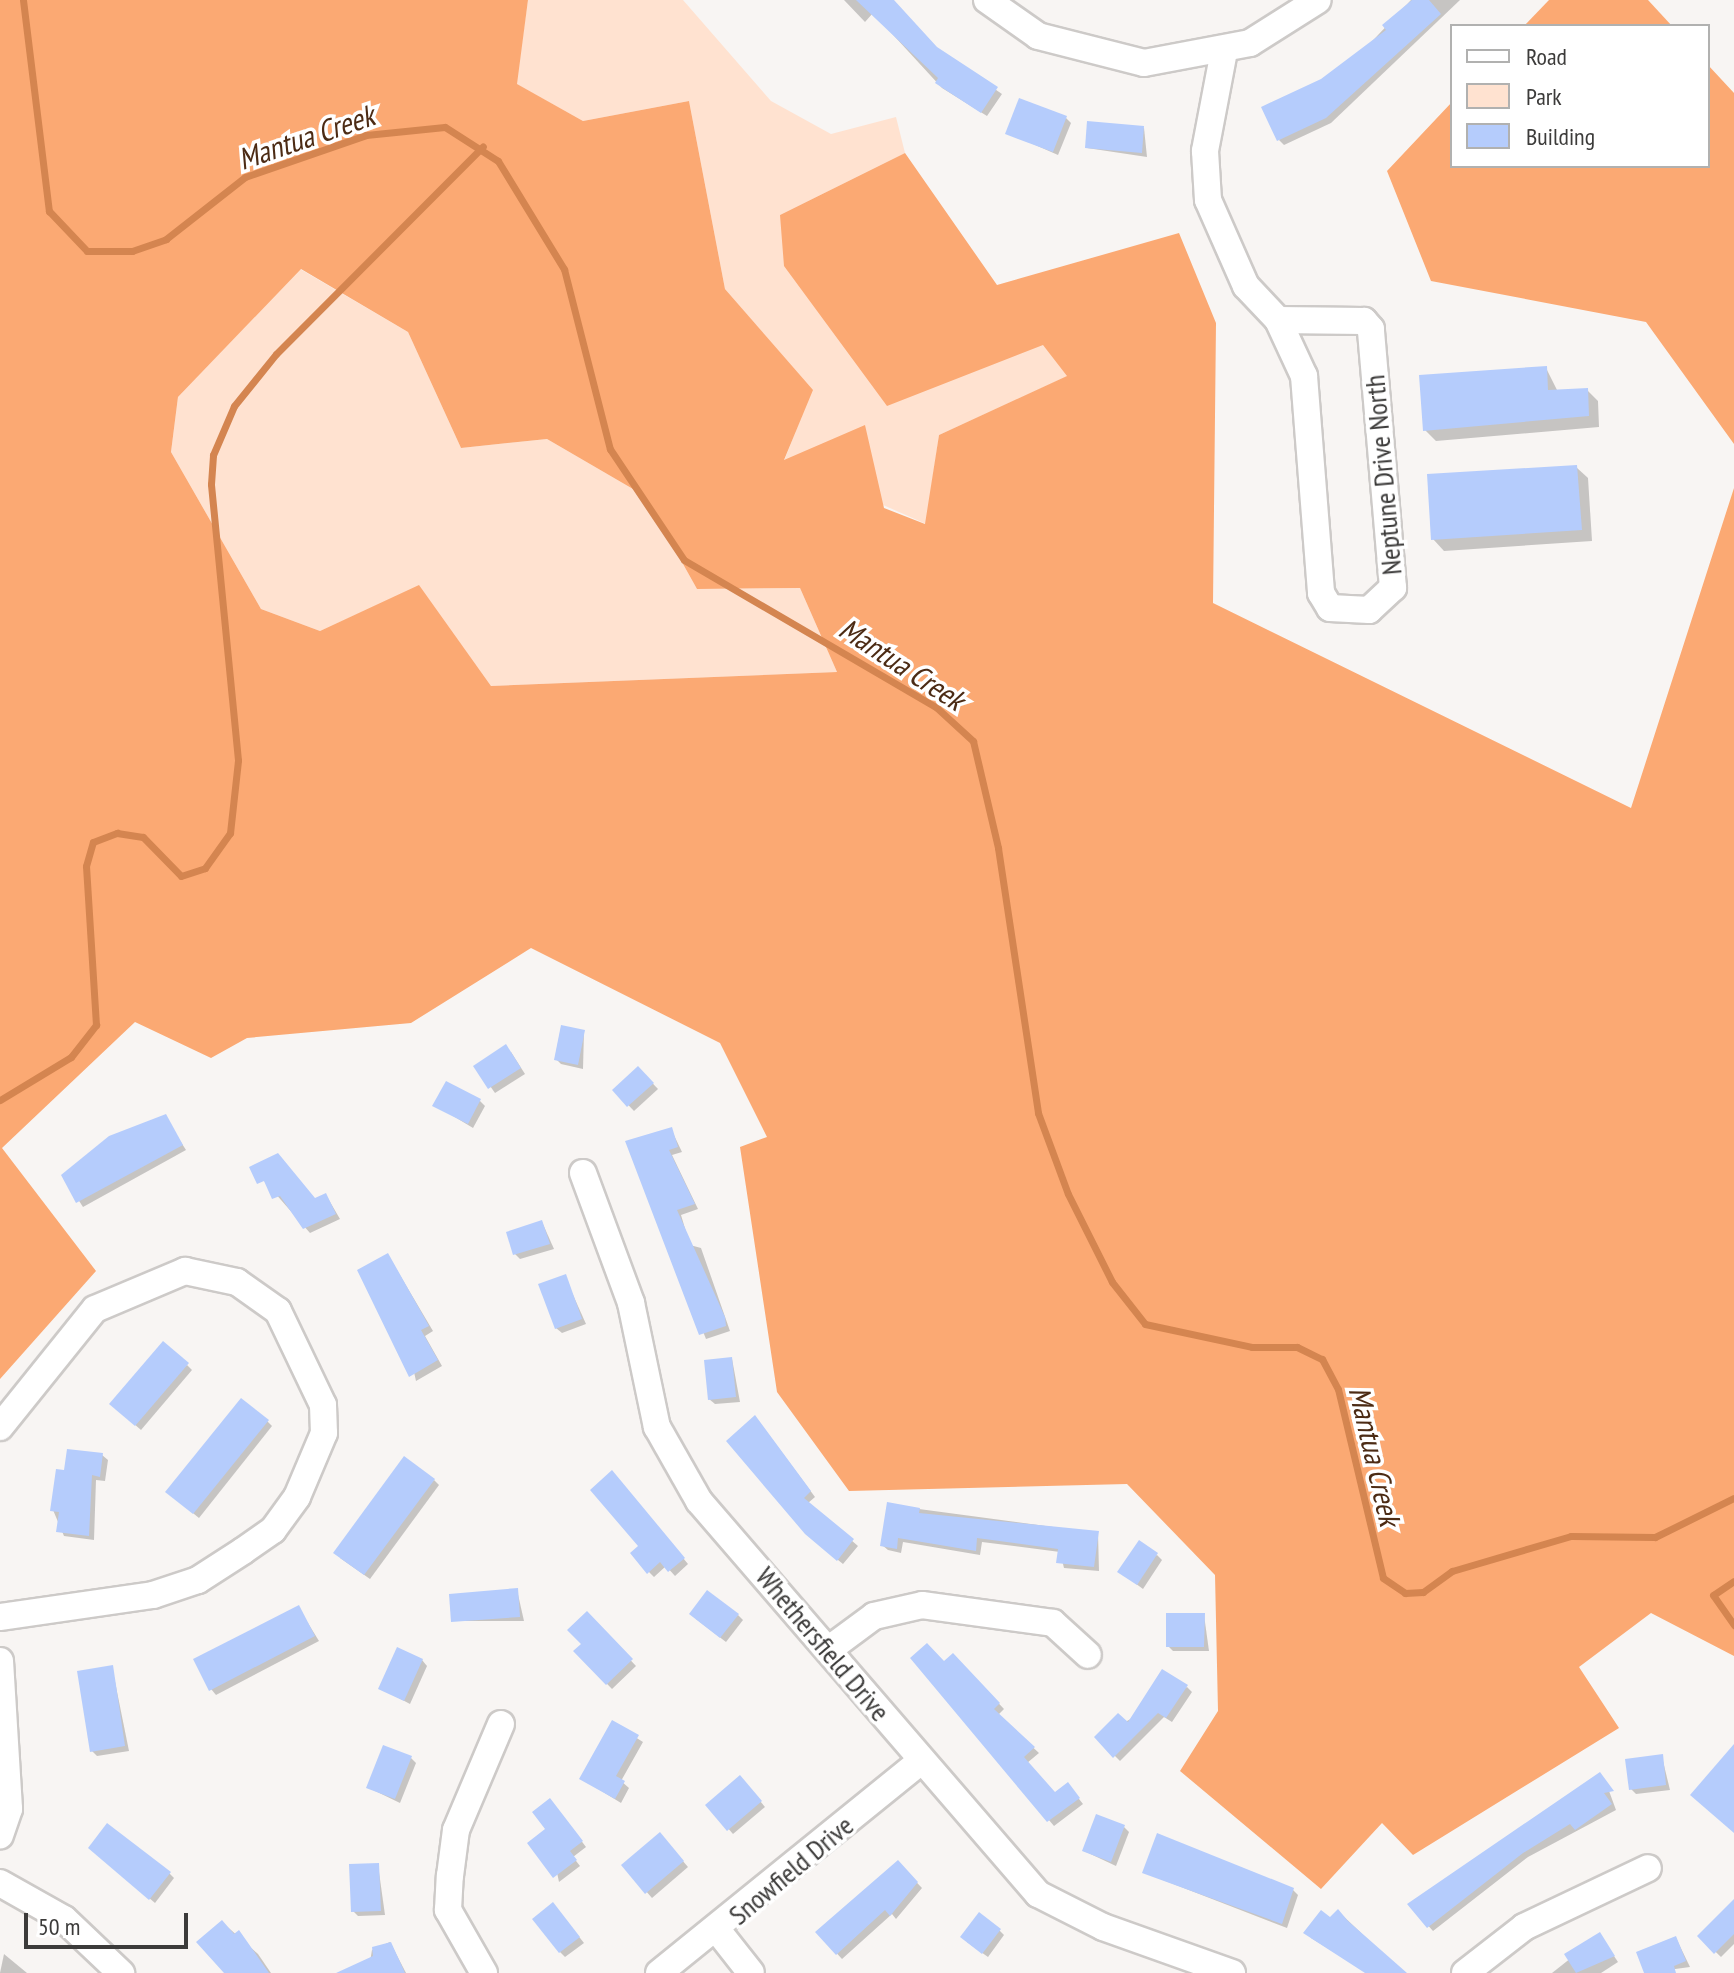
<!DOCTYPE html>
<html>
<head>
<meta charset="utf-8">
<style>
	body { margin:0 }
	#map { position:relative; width:1734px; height:1973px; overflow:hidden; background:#f8f5f3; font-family:"PT Sans Narrow",sans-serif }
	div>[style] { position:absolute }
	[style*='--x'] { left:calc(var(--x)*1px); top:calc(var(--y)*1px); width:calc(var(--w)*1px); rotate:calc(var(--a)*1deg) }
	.green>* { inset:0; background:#ffe2d0 }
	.forest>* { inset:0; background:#fba973 }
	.shadow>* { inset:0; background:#0003 }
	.stream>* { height:7px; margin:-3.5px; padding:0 3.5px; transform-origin:3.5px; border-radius:3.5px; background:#d48550 }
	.building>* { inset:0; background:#b5ccfc }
	.roads { filter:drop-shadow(2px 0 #cdcac8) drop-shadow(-2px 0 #cdcac8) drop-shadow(0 2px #cdcac8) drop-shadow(0 -2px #cdcac8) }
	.street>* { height:26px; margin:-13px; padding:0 13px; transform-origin:13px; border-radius:13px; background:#fff }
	span { translate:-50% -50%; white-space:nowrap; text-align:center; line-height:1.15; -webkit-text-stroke:7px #fff; paint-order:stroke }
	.street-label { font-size:28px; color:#3c3b3a }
	.water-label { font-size:30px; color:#4c2b14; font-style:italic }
	.legend { position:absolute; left:1450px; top:24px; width:260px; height:144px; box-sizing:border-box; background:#fff; border:2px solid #b1b1b0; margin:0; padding:10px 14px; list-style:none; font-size:24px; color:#3c3b3a }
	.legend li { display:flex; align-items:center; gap:16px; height:40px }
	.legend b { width:40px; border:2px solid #b1b1b0 }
	.scale { position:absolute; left:24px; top:1913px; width:164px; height:36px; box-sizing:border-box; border:4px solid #3c3b3a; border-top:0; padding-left:10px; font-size:24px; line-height:28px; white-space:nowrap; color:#3c3b3a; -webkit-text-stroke:6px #fff; paint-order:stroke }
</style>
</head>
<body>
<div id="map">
	<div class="green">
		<div style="clip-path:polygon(528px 0,683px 0,771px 101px,831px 134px,896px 117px,905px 153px,780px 215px,1044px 345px,1068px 376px,939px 435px,926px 524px,784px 461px,812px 390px,725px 289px,689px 101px,583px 121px,516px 84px)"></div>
		<div style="clip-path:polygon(300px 269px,408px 332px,461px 448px,547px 439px,645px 496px,697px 589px,800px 588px,837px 672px,491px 686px,419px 586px,320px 631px,261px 609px,171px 452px,178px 397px)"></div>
	</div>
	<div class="forest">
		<div style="clip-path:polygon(evenodd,0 0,528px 0,517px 84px,583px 121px,689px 101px,725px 289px,813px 390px,784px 460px,865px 425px,884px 508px,925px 524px,939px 435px,1067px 376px,1043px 345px,887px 406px,784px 266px,780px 215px,905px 153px,997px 285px,1179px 233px,1216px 323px,1213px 603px,1631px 808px,1734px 488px,1734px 1656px,1651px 1613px,1579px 1667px,1619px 1728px,1413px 1855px,1382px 1823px,1321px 1889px,1180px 1771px,1218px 1711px,1215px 1575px,1127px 1484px,849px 1491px,777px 1392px,740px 1147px,767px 1137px,720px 1043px,531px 948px,411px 1023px,247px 1038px,211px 1058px,135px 1022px,2px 1148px,96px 1271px,0 1379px,0 0,301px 269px,408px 332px,461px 448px,547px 439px,645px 496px,697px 589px,800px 588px,837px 672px,491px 686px,419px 585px,320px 631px,261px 609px,171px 452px,178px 397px,301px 269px)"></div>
		<div style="clip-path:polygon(1549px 0,1648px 0,1672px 26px,1524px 26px)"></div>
		<div style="clip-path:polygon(1708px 65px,1734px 93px,1734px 444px,1646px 322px,1431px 281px,1387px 171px,1452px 102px,1452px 166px,1708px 166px)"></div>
	</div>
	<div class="shadow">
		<div style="clip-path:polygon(844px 0,889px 0,936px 49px,1002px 94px,987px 116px,942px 88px,873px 13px,865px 22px)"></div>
		<div style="clip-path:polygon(1411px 0,1460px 0,1331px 123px,1284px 145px,1279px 140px)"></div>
		<div style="clip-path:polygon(1066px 118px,1071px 123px,1058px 155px,1008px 133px)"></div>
		<div style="clip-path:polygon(1144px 128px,1147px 157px,1087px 148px)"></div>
		<div style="clip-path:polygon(1546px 368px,1558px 392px,1587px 390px,1598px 401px,1599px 427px,1436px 441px,1425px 430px)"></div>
		<div style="clip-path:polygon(1576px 467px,1588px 478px,1592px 541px,1444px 551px,1433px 539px)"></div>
		<div style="clip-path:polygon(584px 1031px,583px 1069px,561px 1064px,556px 1059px)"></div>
		<div style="clip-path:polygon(511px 1052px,525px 1074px,495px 1093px,476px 1066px)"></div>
		<div style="clip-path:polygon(638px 1068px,658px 1089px,634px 1111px,614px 1090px)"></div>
		<div style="clip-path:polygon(480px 1101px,485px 1106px,473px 1128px,435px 1105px)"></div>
		<div style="clip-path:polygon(165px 1117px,186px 1150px,83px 1207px,63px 1176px)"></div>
		<div style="clip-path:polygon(671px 1129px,682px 1152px,672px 1155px,698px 1209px,681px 1215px,690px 1245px,701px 1248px,730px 1331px,706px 1339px,628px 1143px)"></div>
		<div style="clip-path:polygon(252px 1167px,315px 1200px,326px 1195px,340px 1219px,310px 1233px)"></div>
		<div style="clip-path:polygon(542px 1222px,554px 1249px,520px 1259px,515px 1254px)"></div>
		<div style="clip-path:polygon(388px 1255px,433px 1331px,425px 1336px,442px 1366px,416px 1381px)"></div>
		<div style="clip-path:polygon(565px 1277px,586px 1324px,562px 1333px,556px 1328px)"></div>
		<div style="clip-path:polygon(732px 1359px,740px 1402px,715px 1404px,709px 1399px)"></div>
		<div style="clip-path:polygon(187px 1365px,192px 1370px,141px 1430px,117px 1409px)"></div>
		<div style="clip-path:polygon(267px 1421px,272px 1426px,199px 1518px,173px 1497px)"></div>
		<div style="clip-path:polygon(760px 1423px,815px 1497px,808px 1503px,858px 1546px,843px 1564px,812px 1539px)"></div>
		<div style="clip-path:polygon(102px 1455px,108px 1460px,105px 1481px,96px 1480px,94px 1540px,64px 1536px,53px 1510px,66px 1472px)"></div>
		<div style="clip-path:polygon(617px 1478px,688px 1564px,675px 1576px,666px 1566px,654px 1577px,649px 1572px)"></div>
		<div style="clip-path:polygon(434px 1480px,439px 1485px,370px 1579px,340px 1558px)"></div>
		<div style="clip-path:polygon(919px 1509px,1098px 1533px,1099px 1571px,1064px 1568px,1060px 1552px,982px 1542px,980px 1555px,903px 1542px,901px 1553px,888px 1550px,882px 1545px)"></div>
		<div style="clip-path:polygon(1157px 1555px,1162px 1560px,1143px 1589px,1120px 1572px)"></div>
		<div style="clip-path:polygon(517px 1590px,524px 1621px,453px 1621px)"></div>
		<div style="clip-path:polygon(298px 1607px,319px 1641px,216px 1695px,211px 1689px)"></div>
		<div style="clip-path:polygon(587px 1614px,636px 1666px,612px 1689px,576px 1652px,584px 1644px)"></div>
		<div style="clip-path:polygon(738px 1615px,743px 1620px,726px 1642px,696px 1619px)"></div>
		<div style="clip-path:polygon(1204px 1615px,1209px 1651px,1173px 1651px,1168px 1646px)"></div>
		<div style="clip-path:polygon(953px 1655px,1004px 1709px,998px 1715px,1039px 1753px,1027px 1763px,1055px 1795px,1072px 1790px,1083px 1804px,1054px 1826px,912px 1658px,944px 1664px)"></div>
		<div style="clip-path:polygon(422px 1660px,427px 1666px,410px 1704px,380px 1688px)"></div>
		<div style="clip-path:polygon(112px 1667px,129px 1751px,97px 1756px,92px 1751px)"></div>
		<div style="clip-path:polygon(1187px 1687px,1192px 1692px,1172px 1722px,1164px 1717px,1120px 1761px,1097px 1738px)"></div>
		<div style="clip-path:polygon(613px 1723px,643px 1742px,621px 1781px,629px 1788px,621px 1803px,582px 1779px)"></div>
		<div style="clip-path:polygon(1662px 1757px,1670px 1790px,1636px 1794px,1631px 1789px)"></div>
		<div style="clip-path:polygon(411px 1758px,416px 1763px,400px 1803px,369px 1788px)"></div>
		<div style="clip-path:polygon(1605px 1780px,1616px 1810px,1528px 1857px,1433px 1931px,1410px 1905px)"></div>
		<div style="clip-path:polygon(745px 1783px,765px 1807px,733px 1834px,708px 1805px)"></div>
		<div style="clip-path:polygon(555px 1806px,586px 1847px,573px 1857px,580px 1866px,559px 1882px,548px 1830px)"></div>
		<div style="clip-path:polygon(1124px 1827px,1129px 1832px,1116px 1866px,1084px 1851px)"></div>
		<div style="clip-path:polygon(665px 1840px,688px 1867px,652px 1898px,624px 1866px)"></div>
		<div style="clip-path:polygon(95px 1852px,169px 1873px,174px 1878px,155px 1903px)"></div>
		<div style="clip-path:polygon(898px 1863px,922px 1888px,896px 1919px,892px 1914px,842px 1959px,818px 1933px)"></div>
		<div style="clip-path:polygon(378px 1865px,385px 1915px,358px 1916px,353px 1911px)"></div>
		<div style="clip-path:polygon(1145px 1873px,1293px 1890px,1298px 1895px,1287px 1928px)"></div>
		<div style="clip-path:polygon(1734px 1903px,1734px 1944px,1721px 1957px,1699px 1936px)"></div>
		<div style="clip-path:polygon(558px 1910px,584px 1943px,565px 1957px,560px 1952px)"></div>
		<div style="clip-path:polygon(1338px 1911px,1401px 1971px,1400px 1973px,1368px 1973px,1311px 1938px)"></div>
		<div style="clip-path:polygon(222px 1922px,258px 1954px,271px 1973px,224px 1973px)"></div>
		<div style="clip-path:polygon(999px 1930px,1004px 1935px,988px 1957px,967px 1942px)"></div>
		<div style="clip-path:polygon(1600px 1935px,1618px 1962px,1601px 1973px,1552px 1973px)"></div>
		<div style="clip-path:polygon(1676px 1938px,1690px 1967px,1646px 1973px)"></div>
		<div style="clip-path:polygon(390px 1942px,406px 1973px,368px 1973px,372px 1950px)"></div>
		<div style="clip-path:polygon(4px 1954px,27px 1973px,0 1973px)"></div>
	</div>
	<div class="stream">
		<div style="--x:23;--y:0;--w:213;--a:83"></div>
		<div style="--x:49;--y:211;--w:55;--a:46.5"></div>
		<div style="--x:87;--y:251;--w:45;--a:0"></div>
		<div style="--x:132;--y:251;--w:36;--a:-19"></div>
		<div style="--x:166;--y:239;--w:100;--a:-38.1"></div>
		<div style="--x:245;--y:177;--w:128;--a:-19.1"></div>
		<div style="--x:366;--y:135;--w:79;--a:-5.8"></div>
		<div style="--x:445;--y:127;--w:63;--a:32.7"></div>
		<div style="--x:498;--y:161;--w:127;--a:58.6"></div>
		<div style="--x:564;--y:269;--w:186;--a:75.7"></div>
		<div style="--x:610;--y:449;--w:133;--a:56.3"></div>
		<div style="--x:684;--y:560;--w:293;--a:30.3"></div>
		<div style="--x:937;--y:708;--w:49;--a:42.5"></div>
		<div style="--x:973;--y:741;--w:110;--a:76.8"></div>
		<div style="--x:998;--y:848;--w:268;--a:81.4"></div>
		<div style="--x:1038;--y:1113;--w:86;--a:69.7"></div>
		<div style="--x:1068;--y:1194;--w:98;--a:63.4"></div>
		<div style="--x:1112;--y:1282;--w:53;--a:51.8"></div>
		<div style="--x:1145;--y:1324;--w:109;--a:12.1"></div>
		<div style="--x:1252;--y:1347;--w:45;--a:0"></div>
		<div style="--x:1297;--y:1347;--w:28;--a:26"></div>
		<div style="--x:1322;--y:1359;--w:34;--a:62"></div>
		<div style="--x:1338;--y:1389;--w:194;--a:76.6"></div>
		<div style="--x:1383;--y:1578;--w:27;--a:34"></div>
		<div style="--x:1405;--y:1593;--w:18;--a:-3"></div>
		<div style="--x:1423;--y:1592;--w:36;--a:-36"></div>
		<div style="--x:1452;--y:1571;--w:124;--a:-16.4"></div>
		<div style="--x:1571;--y:1536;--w:84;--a:0.7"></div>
		<div style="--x:1655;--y:1537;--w:88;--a:-26.3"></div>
		<div style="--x:0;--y:1100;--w:83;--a:-31.2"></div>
		<div style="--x:71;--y:1057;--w:41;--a:-52"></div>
		<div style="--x:96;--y:1025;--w:159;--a:-93.6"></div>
		<div style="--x:86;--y:866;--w:25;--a:-74"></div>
		<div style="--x:93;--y:842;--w:26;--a:-21"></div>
		<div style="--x:117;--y:833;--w:26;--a:9"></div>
		<div style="--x:143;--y:837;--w:54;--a:45.7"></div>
		<div style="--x:181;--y:876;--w:25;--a:-18"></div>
		<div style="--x:205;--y:868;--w:43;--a:-54.5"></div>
		<div style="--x:230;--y:833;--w:73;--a:-83.7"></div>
		<div style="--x:238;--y:760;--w:277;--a:-95.6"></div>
		<div style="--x:211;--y:484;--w:29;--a:-86"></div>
		<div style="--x:213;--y:455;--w:53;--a:-66.8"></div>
		<div style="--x:234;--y:406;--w:67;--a:-51.1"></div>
		<div style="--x:276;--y:354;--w:293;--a:-45.1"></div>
		<div style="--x:1734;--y:1581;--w:25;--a:146"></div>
		<div style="--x:1713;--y:1595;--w:37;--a:55"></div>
	</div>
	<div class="building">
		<div style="clip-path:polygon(856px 0,894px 0,937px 47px,998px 87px,981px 113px,935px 83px,938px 78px)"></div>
		<div style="clip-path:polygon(1412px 0,1429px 0,1441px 14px,1326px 118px,1277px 141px,1261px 107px,1321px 79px,1386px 30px,1382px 25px)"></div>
		<div style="clip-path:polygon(1019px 98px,1067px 116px,1053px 152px,1005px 134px)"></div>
		<div style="clip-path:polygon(1087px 121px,1144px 126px,1142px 153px,1085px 148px)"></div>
		<div style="clip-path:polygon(1547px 366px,1548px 390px,1588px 388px,1589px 416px,1423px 431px,1419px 375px)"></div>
		<div style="clip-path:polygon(1577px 465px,1582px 530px,1431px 540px,1427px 474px)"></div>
		<div style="clip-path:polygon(561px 1025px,585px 1030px,578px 1065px,554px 1060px)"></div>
		<div style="clip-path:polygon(506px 1044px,521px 1068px,488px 1089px,473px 1066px)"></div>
		<div style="clip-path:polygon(638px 1066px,654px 1083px,627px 1107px,612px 1090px)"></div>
		<div style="clip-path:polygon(446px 1081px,481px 1099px,468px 1124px,432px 1106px)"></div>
		<div style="clip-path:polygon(166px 1114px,183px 1145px,76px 1203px,61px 1175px,109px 1136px)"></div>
		<div style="clip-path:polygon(672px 1127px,678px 1147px,669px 1150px,695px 1204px,677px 1210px,725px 1317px,726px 1326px,699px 1335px,625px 1141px)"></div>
		<div style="clip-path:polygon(278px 1153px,315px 1198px,326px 1193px,336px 1214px,303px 1229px,280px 1196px,272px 1199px,264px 1181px,257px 1184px,249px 1167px)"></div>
		<div style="clip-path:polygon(542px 1220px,550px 1244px,513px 1255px,506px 1232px)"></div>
		<div style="clip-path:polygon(388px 1253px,429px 1326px,421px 1330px,438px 1360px,409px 1377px,357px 1270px)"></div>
		<div style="clip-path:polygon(566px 1274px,582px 1319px,555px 1329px,538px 1284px)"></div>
		<div style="clip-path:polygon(163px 1341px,189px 1363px,135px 1426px,109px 1404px)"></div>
		<div style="clip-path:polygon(732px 1357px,736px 1397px,708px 1400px,704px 1360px)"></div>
		<div style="clip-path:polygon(241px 1398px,269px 1420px,193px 1514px,165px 1492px)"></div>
		<div style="clip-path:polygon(755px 1415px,811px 1491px,804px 1498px,854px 1539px,837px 1561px,805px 1534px,726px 1441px)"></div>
		<div style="clip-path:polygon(67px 1449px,103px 1453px,100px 1477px,92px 1475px,89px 1536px,56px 1532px,59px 1512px,50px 1511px,56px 1469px,64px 1470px)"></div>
		<div style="clip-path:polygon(404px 1456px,435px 1479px,364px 1575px,333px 1553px)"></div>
		<div style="clip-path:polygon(612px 1470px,685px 1558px,668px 1572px,660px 1562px,647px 1574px,630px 1553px,638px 1546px,590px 1490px)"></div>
		<div style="clip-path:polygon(887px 1502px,920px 1508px,919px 1513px,1099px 1531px,1094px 1567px,1056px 1563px,1058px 1549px,977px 1538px,976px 1551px,898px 1538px,897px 1549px,880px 1546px)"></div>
		<div style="clip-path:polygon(1139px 1540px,1158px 1553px,1137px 1585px,1117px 1572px)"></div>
		<div style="clip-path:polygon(518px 1588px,520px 1617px,451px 1622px,449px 1594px)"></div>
		<div style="clip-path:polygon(707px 1590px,739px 1614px,720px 1638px,689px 1614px)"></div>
		<div style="clip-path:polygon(299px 1605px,315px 1636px,209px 1691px,193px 1659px)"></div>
		<div style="clip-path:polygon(587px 1611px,633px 1659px,606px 1685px,573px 1651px,581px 1644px,567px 1630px)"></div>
		<div style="clip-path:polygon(1166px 1613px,1205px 1613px,1204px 1647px,1166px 1647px)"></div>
		<div style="clip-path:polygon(927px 1643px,944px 1661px,953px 1653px,1000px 1703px,994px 1709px,1035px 1747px,1024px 1757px,1055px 1792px,1068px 1782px,1080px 1798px,1047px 1822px,910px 1658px)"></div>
		<div style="clip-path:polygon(397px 1647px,423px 1659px,404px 1701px,378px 1689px)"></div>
		<div style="clip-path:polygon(113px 1665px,125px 1746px,90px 1752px,77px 1671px)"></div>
		<div style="clip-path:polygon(1162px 1669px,1188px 1685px,1166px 1718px,1158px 1713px,1113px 1758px,1094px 1737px,1118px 1713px,1128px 1722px)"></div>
		<div style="clip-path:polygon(612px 1720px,639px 1735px,616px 1776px,625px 1781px,615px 1799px,579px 1779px)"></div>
		<div style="clip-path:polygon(1734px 1744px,1734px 1833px,1690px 1795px)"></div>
		<div style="clip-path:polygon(383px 1745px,412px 1756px,395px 1799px,366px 1788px)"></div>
		<div style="clip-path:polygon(1663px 1754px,1666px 1785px,1629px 1790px,1625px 1759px)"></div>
		<div style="clip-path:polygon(1600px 1772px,1614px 1791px,1604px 1793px,1612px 1804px,1575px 1830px,1570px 1824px,1523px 1853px,1427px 1928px,1407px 1904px)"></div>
		<div style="clip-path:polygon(740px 1775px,762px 1801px,727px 1831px,705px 1805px)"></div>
		<div style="clip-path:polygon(550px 1798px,583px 1841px,570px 1851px,577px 1860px,553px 1878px,527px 1843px,545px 1829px,532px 1812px)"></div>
		<div style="clip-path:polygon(1096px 1814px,1125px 1825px,1111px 1862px,1082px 1851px)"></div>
		<div style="clip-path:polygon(107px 1823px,171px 1872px,149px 1900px,88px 1848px)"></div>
		<div style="clip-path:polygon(660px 1832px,684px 1861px,645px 1894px,621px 1865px)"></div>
		<div style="clip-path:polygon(1157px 1833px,1294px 1888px,1282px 1924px,1142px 1873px)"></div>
		<div style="clip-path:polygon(898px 1860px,918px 1882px,890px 1916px,885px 1910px,836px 1955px,815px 1932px)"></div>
		<div style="clip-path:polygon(379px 1863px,381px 1911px,351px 1912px,349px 1864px)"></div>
		<div style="clip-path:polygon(1734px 1899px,1734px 1934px,1714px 1954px,1697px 1936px)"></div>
		<div style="clip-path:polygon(553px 1902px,580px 1937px,559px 1953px,532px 1919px)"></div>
		<div style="clip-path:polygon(1338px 1909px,1348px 1921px,1407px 1973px,1365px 1973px,1303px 1933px,1321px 1910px,1330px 1917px)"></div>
		<div style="clip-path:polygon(979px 1912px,1001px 1929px,982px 1954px,960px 1937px)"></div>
		<div style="clip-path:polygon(222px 1920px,234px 1934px,239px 1930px,269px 1973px,224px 1973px,196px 1942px)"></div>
		<div style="clip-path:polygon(1600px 1932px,1615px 1956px,1576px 1973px,1564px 1954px)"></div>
		<div style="clip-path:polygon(1676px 1936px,1686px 1961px,1674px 1966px,1676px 1973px,1644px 1973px,1636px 1952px)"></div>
		<div style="clip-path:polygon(391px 1942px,405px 1973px,336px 1973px,373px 1956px,372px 1947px)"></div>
	</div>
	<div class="roads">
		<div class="street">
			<div style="--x:987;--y:0;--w:62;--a:35.2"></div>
			<div style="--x:1038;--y:36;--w:109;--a:14.3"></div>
			<div style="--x:1144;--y:63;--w:108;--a:-10.7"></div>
			<div style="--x:1250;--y:43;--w:80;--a:-32.3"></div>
			<div style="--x:1224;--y:51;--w:102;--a:100.8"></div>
			<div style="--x:1205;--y:151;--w:49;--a:86.5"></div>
			<div style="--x:1208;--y:200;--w:94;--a:66.2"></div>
			<div style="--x:1246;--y:286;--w:47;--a:46.7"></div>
			<div style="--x:1278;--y:320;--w:62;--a:65.1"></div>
			<div style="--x:1304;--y:376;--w:218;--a:85.5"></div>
			<div style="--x:1321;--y:593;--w:17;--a:59"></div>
			<div style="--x:1330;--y:608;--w:39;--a:3"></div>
			<div style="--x:1369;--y:610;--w:33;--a:-43"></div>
			<div style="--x:1393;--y:588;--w:260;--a:-94.9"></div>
			<div style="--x:1371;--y:329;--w:11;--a:-131"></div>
			<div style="--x:1364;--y:321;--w:86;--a:-179.3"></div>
			<div style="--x:583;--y:1173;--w:139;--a:69.7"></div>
			<div style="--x:631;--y:1303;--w:127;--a:78.2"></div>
			<div style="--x:657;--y:1427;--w:85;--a:60.4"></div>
			<div style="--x:699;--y:1501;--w:519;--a:49.22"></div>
			<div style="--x:1038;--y:1894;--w:73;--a:26.9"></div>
			<div style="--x:1103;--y:1927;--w:137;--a:19.6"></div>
			<div style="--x:0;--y:1427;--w:151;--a:-51.2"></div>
			<div style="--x:95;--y:1309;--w:98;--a:-22.9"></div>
			<div style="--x:185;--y:1271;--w:53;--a:11.9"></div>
			<div style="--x:237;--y:1282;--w:50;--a:35.3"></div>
			<div style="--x:278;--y:1311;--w:104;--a:64.4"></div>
			<div style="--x:323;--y:1405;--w:28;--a:88"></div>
			<div style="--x:324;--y:1433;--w:69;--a:112.9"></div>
			<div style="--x:297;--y:1497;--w:41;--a:126"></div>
			<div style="--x:273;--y:1530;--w:37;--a:145"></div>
			<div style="--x:243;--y:1551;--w:54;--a:147.2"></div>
			<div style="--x:198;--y:1580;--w:47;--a:161.6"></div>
			<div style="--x:153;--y:1595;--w:155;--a:171.8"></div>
			<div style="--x:828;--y:1650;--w:57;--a:-36.5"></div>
			<div style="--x:874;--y:1616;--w:49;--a:-12.9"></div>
			<div style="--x:922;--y:1605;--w:132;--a:7.8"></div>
			<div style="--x:1053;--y:1623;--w:47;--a:42.4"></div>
			<div style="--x:0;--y:1661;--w:148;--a:86.5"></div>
			<div style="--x:9;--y:1809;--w:28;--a:109"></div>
			<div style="--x:0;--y:1883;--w:73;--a:29.4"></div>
			<div style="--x:64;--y:1919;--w:79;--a:43.5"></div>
			<div style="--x:718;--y:1931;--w:53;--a:51.8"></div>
			<div style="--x:484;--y:1973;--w:73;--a:-119.7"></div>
			<div style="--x:448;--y:1910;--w:34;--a:-87"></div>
			<div style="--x:450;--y:1876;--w:46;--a:-82.6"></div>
			<div style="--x:456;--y:1830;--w:115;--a:-67"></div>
			<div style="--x:659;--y:1973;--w:336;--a:-39"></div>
			<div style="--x:1465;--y:1973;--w:75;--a:-37.9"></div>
			<div style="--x:1524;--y:1927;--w:137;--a:-25.4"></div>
		</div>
	</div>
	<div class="street-label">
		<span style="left:1383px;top:475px;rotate:-95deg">Neptune Drive North</span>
		<span style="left:823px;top:1644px;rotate:50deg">Whethersfield Drive</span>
		<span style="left:791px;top:1870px;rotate:-40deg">Snowfield Drive</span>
	</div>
	<div class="water-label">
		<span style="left:306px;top:137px;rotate:-19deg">Mantua Creek</span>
		<span style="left:902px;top:664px;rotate:33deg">Mantua Creek</span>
		<span style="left:1375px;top:1456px;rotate:77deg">Mantua Creek</span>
	</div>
	<ul class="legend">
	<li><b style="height:10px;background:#fff"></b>Road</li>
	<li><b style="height:22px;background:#ffe2d0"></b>Park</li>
	<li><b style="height:22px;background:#b5ccfc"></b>Building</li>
	</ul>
	<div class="scale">50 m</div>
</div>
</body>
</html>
